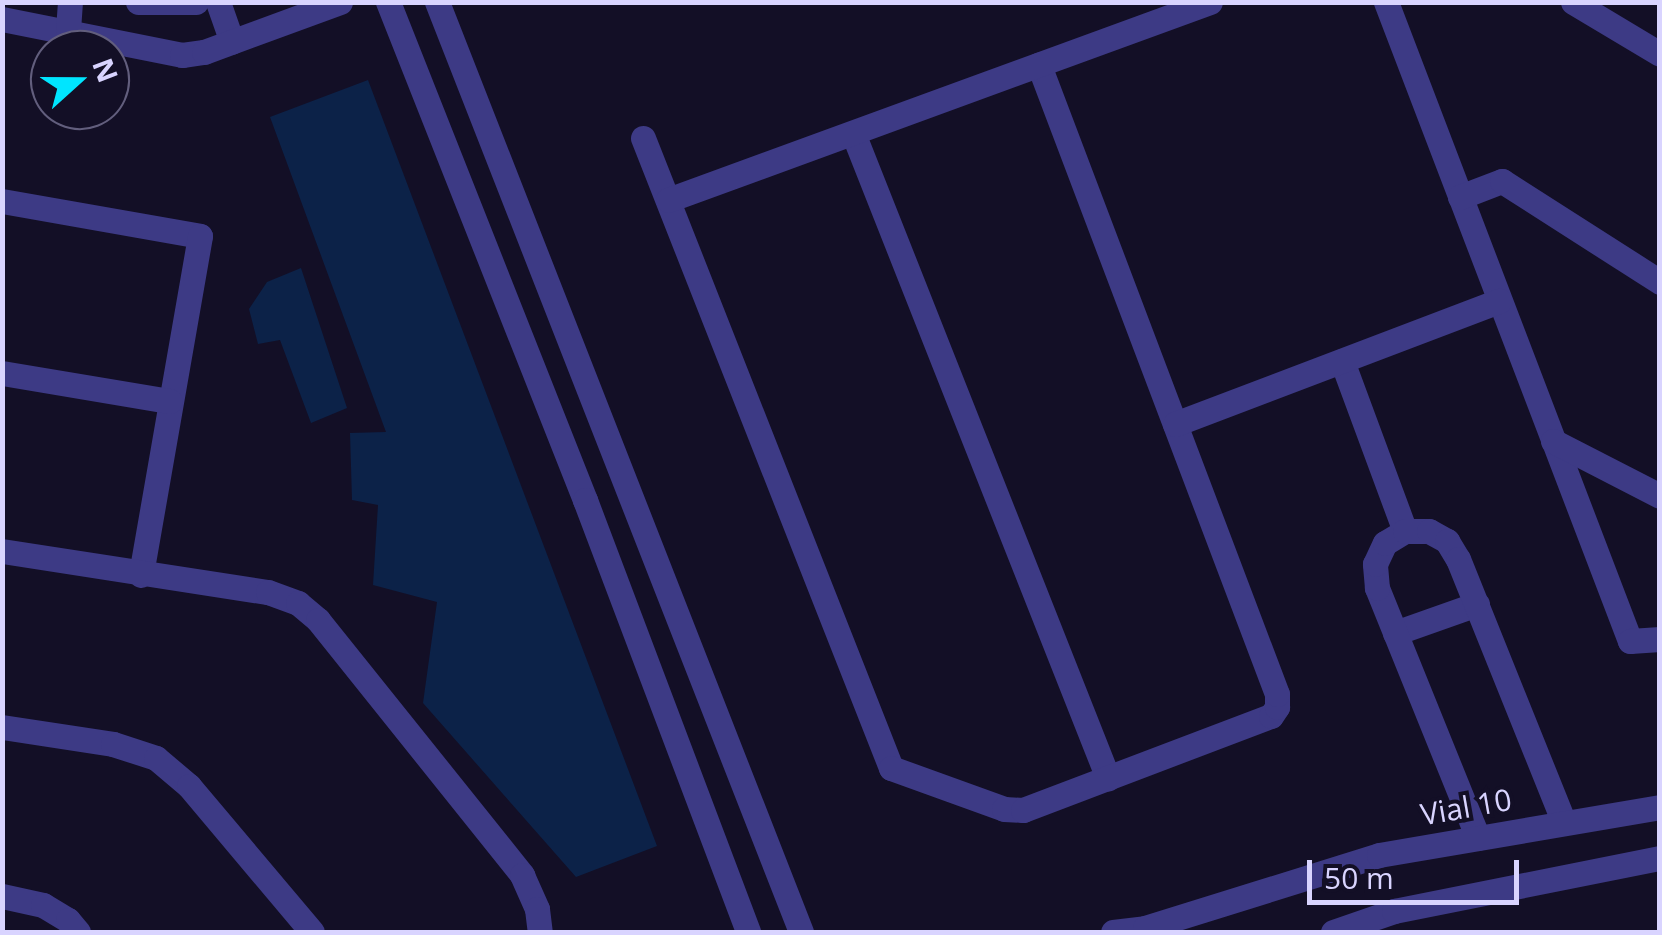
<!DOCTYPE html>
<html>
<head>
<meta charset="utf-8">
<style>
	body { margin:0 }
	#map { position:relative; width:1662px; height:935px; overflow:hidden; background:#130f26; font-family:"Open Sans",sans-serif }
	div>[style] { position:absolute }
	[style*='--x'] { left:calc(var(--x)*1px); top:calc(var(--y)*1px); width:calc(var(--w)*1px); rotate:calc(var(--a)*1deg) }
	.water>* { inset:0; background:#0c2248 }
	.minor>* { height:25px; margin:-12.5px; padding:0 12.5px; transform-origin:12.5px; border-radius:12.5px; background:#3d3a85 }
	.tertiary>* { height:25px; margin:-12.5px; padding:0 12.5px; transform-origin:12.5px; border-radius:12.5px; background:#3d3a85 }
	span { translate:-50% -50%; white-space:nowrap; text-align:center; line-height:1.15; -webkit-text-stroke:8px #130f26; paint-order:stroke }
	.street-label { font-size:30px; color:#d9d4ff }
	.frame { position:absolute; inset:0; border:5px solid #d9d4ff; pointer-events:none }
	.north { position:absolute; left:30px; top:30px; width:100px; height:100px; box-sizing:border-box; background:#130f26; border:2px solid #625e7d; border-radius:50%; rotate:69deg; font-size:28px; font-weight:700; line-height:40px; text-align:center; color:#d9d4ff }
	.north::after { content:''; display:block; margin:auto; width:35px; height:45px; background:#00e5ff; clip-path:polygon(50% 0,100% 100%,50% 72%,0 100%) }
	.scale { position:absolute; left:1307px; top:860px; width:212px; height:45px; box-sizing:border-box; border:5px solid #d9d4ff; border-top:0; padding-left:12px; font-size:30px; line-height:35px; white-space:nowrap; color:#d9d4ff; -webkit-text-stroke:8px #130f26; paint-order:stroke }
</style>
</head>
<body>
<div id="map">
	<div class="water">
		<div style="clip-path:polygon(368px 80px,657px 846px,576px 877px,423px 703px,437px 602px,373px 585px,378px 505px,352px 500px,350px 433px,386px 432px,270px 117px)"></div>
		<div style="clip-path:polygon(301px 268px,347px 408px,311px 423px,280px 340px,258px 344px,249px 309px,267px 282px)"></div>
	</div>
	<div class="minor">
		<div style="--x:138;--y:2;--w:58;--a:0"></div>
		<div style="--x:218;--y:2;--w:42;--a:70.7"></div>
		<div style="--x:1386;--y:2;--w:684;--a:69.1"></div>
		<div style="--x:1630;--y:641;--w:30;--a:-4"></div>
		<div style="--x:1573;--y:2;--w:101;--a:30.9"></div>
		<div style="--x:2;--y:19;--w:184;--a:11.3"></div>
		<div style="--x:182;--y:55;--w:22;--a:-8"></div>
		<div style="--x:204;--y:52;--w:145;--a:-20.2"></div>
		<div style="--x:68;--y:30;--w:28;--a:-86"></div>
		<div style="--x:853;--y:133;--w:694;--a:68.43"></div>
		<div style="--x:643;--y:138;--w:677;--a:68.51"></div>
		<div style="--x:891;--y:768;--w:120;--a:19.9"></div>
		<div style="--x:1004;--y:809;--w:19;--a:3"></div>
		<div style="--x:1023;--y:810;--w:265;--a:-20.8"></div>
		<div style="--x:1271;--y:716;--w:11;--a:-56"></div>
		<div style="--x:1277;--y:707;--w:13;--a:-90"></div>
		<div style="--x:1277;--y:694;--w:673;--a:-110.73"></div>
		<div style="--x:1460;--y:197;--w:45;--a:-20.9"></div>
		<div style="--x:1502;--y:181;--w:188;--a:32.6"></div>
		<div style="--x:668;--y:200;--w:577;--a:-20.07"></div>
		<div style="--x:2;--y:201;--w:201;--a:10"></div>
		<div style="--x:200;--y:236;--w:344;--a:99.9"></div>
		<div style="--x:1342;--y:361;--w:181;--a:69.7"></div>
		<div style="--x:2;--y:373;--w:170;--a:9.5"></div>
		<div style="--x:1175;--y:424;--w:347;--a:-20.8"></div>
		<div style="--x:1553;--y:441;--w:120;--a:27.2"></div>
		<div style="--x:2;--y:551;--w:269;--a:8.8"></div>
		<div style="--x:268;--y:592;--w:32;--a:20"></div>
		<div style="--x:298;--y:603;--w:26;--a:40"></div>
		<div style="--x:318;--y:620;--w:327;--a:51.3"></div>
		<div style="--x:522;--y:875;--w:37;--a:66"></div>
		<div style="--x:537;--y:909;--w:23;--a:83"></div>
		<div style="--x:1395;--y:633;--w:87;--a:-19.5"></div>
		<div style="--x:2;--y:727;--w:112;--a:8.7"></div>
		<div style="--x:113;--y:744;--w:45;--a:18"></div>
		<div style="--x:156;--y:758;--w:43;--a:40.3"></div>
		<div style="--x:189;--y:786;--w:191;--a:49.9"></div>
		<div style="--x:1478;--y:838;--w:270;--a:-112"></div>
		<div style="--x:1377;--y:588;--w:24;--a:-95"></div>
		<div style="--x:1375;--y:564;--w:23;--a:-65"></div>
		<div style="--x:1385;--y:543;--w:23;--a:-31"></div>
		<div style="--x:1405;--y:531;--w:24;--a:0"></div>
		<div style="--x:1429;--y:531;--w:21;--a:29"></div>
		<div style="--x:1447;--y:541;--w:21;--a:59"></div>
		<div style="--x:1458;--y:559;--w:284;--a:68.1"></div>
		<div style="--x:2;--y:896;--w:42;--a:12.4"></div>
		<div style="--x:43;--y:905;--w:29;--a:31"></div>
		<div style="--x:68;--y:920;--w:16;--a:50"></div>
	</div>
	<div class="tertiary">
		<div style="--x:388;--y:2;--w:536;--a:68.42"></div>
		<div style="--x:585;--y:500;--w:462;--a:69.3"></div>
		<div style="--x:437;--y:2;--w:999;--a:68.62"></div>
		<div style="--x:1113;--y:932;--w:32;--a:-7"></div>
		<div style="--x:1145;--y:928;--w:245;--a:-17.3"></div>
		<div style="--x:1379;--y:855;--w:285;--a:-9.7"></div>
		<div style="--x:1333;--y:932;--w:65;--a:-19"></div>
		<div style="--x:1394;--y:911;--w:271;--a:-11.3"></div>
	</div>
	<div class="street-label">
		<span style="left:1466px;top:807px;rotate:-10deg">Vial 10</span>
	</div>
	<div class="frame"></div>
	<div class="north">N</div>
	<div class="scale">50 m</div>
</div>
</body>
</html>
